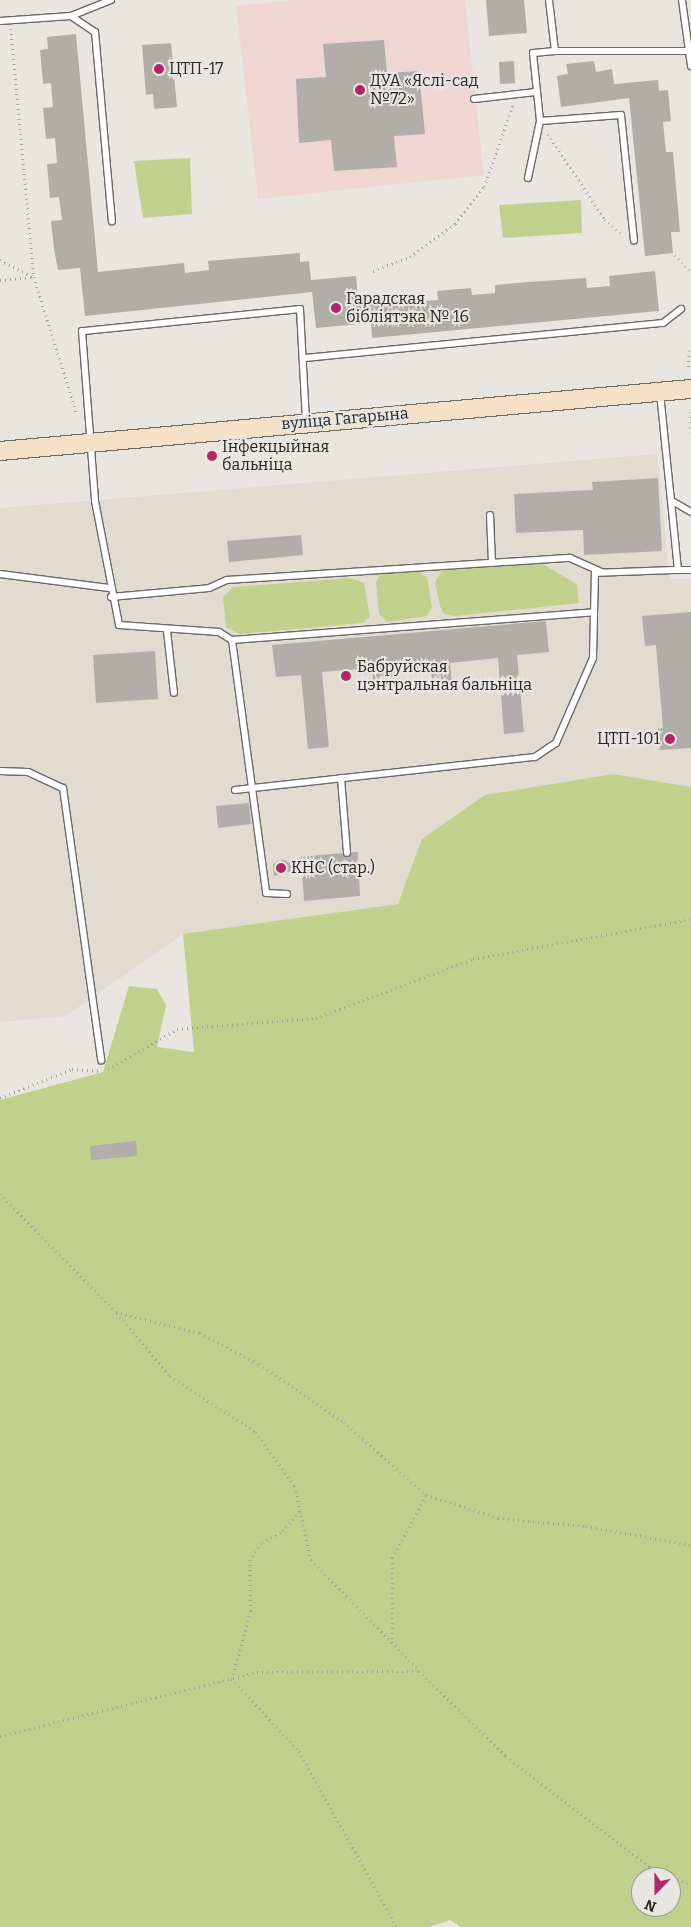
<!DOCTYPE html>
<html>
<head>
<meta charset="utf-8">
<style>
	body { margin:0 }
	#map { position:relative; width:691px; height:1927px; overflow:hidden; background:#e9e6e1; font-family:Bitter,serif }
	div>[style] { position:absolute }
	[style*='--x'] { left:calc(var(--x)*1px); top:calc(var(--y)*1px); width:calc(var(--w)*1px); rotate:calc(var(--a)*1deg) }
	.built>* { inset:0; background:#e2dcd0 }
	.education>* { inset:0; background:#f0d6d2 }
	.green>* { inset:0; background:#c1d08d }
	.building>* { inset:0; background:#b1ada9 }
	.path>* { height:2.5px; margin-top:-1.25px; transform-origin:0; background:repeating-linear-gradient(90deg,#a3a19d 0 1px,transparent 0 5px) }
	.roads { filter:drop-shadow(1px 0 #6c6965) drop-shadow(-1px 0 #6c6965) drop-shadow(0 1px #6c6965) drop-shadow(0 -1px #6c6965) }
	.service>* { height:6px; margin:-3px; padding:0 3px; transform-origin:3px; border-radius:3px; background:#fff }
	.secondary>* { height:18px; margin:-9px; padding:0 9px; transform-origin:9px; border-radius:9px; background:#f6e0c7 }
	.dots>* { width:14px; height:14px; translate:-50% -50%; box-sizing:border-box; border:2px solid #e9e6e1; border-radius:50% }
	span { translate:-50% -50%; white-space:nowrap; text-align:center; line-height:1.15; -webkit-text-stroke:4px #e9e6e1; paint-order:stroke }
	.poi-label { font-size:16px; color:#262523 }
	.left { translate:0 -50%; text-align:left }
	.right { translate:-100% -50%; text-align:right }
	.street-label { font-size:16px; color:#262523 }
	.north { position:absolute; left:631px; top:1867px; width:50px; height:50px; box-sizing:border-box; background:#e9e6e1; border:1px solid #9b9995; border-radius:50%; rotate:202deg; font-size:14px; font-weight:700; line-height:20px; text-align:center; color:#262523 }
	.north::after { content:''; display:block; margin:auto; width:18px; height:22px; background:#b12766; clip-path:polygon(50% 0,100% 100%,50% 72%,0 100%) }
</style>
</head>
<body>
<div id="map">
	<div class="built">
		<div style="clip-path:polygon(657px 454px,670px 579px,691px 579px,691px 787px,613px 774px,422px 839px,399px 904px,183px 934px,66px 1016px,0 1022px,0 508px)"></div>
	</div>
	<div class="education">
		<div style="clip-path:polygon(294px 0,465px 0,484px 175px,258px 199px,236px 6px)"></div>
	</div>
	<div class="green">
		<div style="clip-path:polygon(190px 158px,192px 214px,143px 218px,134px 161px)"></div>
		<div style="clip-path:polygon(581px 200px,582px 233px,503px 238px,499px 205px)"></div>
		<div style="clip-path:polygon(539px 562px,577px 584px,579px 603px,456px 616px,444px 614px,440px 606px,435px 582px,444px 567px)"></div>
		<div style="clip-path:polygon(415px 570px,427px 577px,432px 608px,427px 616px,387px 622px,379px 614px,376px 582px,381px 573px)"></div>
		<div style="clip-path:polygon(351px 578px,364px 583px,370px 617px,363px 623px,240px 634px,226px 627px,223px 597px,233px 587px)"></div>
		<div style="clip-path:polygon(evenodd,613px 774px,691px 787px,691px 1927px,461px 1927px,450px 1920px,429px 1927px,0 1927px,0 1100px,103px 1072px,129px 986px,157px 989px,166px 1005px,157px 1047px,194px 1052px,183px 934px,398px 904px,422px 839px,485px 795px,613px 774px,641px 1877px,671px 1877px,671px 1907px,641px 1907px,641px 1877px)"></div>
	</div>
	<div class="building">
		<div style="clip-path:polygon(486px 0,524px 0,527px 33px,489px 36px)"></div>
		<div style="clip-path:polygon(76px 34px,98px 272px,184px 263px,185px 273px,209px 270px,208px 261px,300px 253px,300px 262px,309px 261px,311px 280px,356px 276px,358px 298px,412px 293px,413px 302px,438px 300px,437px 291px,471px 288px,472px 295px,495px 293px,495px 285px,529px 282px,586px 278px,587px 288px,610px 286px,609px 276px,655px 271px,659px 311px,372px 338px,371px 323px,316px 328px,312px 292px,85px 316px,80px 268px,58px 270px,54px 249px,51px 221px,62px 220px,59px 197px,50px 198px,47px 164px,57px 163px,55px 138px,46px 139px,43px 108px,53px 107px,51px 83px,43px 84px,40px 50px,48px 49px,47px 37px)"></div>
		<div style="clip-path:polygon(384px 40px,387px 73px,419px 71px,425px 134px,394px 136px,397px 167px,334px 171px,331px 140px,299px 143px,296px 79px,326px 77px,323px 44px)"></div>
		<div style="clip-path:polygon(171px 43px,177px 107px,154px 109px,153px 94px,146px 95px,142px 45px)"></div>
		<div style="clip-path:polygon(514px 61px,515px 83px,500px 84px,499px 62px)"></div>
		<div style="clip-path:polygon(594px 61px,596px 72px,612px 69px,614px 84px,658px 80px,659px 91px,668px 90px,671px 121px,663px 122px,666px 152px,673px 152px,680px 232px,671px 232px,673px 253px,645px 256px,629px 98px,561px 107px,557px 76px,568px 74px,566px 64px)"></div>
		<div style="clip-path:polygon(658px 478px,662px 551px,584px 555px,583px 530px,516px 533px,514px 494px,593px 490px,592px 482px)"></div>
		<div style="clip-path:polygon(301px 535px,303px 555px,229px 562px,227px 541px)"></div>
		<div style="clip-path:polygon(691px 612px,691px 748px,659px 750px,657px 729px,663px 728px,656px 645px,645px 646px,642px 616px)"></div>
		<div style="clip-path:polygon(546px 621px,549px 652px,517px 655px,524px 732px,504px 734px,498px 658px,450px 663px,452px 684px,432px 686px,431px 668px,394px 671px,396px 688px,374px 690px,372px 668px,322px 672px,329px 747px,308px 749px,301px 675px,276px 677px,272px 645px)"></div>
		<div style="clip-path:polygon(155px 651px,158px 699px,96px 703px,93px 655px)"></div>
		<div style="clip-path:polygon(249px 803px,251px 824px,218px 828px,216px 806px)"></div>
		<div style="clip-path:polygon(352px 852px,358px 852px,360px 896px,304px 901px,301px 857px,342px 853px,348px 858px)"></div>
		<div style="clip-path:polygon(282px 860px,284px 860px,300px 869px,274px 876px,273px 864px)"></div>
		<div style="clip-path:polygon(136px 1141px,137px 1156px,91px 1160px,90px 1146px)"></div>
	</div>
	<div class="path">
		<div style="--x:11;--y:29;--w:249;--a:84.7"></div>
		<div style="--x:34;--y:277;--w:144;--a:72.6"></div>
		<div style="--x:548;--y:134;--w:102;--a:56.2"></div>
		<div style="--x:605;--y:219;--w:25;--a:43"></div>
		<div style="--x:675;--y:255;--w:23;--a:47"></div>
		<div style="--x:0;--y:260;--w:38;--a:27"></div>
		<div style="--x:373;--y:271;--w:40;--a:-21"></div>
		<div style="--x:410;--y:257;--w:56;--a:-36.3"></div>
		<div style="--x:455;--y:224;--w:47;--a:-51.9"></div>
		<div style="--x:484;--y:187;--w:88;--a:-70.7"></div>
		<div style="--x:0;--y:280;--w:33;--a:-5"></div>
		<div style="--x:688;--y:367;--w:16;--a:-86"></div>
		<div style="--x:691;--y:412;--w:20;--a:90"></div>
		<div style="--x:108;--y:1069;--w:80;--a:-30.1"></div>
		<div style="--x:177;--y:1029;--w:139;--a:-4.5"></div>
		<div style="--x:316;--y:1018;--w:168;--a:-20.6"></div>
		<div style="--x:473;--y:959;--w:222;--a:-10.4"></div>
		<div style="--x:0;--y:1098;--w:78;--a:-21.9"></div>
		<div style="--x:72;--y:1069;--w:27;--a:4"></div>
		<div style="--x:0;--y:1194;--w:165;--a:45.5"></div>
		<div style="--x:116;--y:1312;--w:87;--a:14"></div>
		<div style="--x:200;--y:1333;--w:67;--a:27.7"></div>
		<div style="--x:259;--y:1364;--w:103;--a:34.3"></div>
		<div style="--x:344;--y:1422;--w:110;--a:41.7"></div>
		<div style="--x:426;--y:1495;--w:76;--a:17.7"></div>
		<div style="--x:498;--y:1518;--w:88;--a:5.2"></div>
		<div style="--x:586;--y:1526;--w:107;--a:10.3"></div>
		<div style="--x:117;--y:1313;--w:82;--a:49.9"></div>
		<div style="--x:170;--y:1376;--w:103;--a:33.1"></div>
		<div style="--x:256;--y:1432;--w:67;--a:54.2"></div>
		<div style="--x:295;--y:1486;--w:76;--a:77.8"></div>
		<div style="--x:311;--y:1560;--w:154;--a:45.5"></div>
		<div style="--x:300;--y:1512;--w:28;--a:132"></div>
		<div style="--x:281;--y:1533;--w:22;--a:153"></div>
		<div style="--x:261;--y:1543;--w:20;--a:123"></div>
		<div style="--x:250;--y:1560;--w:51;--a:88.9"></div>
		<div style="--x:251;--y:1611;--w:71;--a:105.6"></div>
		<div style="--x:232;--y:1679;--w:98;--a:47.1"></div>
		<div style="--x:299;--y:1751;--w:201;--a:60.9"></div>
		<div style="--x:392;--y:1639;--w:81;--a:-90"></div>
		<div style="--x:392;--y:1558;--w:72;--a:-61.6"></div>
		<div style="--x:0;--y:1736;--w:265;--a:-14"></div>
		<div style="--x:257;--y:1672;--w:162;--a:-0.4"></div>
		<div style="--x:419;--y:1671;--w:122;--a:44.3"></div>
		<div style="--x:506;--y:1756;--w:182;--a:37.6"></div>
		<div style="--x:650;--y:1867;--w:45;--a:23.7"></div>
	</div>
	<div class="roads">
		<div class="service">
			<div style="--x:549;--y:0;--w:51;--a:83.3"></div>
			<div style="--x:555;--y:51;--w:131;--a:0"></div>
			<div style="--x:682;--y:0;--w:67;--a:82.2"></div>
			<div style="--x:71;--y:16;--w:43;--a:-21.8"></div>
			<div style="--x:0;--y:21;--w:71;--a:-4"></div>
			<div style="--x:71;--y:16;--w:29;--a:34"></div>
			<div style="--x:95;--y:32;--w:190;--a:84.9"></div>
			<div style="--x:555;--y:51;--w:22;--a:175"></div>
			<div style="--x:533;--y:53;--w:68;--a:84.1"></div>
			<div style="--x:540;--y:121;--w:81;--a:-4.2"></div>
			<div style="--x:621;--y:115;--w:126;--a:84.1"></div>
			<div style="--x:474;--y:99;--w:62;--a:-6.4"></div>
			<div style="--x:528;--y:178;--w:58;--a:-78.1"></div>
			<div style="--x:305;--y:358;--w:360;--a:-5.6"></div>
			<div style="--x:663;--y:323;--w:23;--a:-38"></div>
			<div style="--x:306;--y:421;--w:112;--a:-93.1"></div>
			<div style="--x:300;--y:309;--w:219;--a:174.2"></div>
			<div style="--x:82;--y:331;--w:170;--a:85.6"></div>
			<div style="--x:95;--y:501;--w:126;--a:79"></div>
			<div style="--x:119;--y:625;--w:100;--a:4"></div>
			<div style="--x:219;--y:632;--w:15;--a:32"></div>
			<div style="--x:232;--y:640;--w:363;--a:-4.4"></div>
			<div style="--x:672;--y:501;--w:22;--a:30"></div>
			<div style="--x:490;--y:515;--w:48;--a:87.6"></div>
			<div style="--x:678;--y:570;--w:13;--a:0"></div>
			<div style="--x:0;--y:574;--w:110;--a:7.3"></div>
			<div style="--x:111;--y:597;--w:98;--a:-5.2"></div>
			<div style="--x:209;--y:588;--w:20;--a:-24"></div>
			<div style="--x:227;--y:580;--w:344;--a:-3.7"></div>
			<div style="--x:570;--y:558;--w:35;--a:24"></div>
			<div style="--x:167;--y:631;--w:62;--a:83.6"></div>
			<div style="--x:232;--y:640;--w:255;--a:82.3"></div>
			<div style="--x:266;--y:893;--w:21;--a:3"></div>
			<div style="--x:0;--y:771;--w:28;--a:2"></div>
			<div style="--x:28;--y:772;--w:38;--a:25"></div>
			<div style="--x:63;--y:788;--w:275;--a:82"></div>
			<div style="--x:341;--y:778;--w:75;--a:85.4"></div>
			<div style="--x:235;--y:790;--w:302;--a:-6.3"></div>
			<div style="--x:535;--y:757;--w:25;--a:-34"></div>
			<div style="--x:556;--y:743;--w:93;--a:-66.5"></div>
			<div style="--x:593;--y:658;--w:85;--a:-88.7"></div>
			<div style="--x:595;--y:573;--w:83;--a:-2.1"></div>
			<div style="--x:678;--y:570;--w:179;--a:-95.8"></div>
		</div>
		<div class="secondary">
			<div style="--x:0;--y:451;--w:694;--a:-5.13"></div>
		</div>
	</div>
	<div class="dots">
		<div style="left:159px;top:69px;background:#b12766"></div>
		<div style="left:360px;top:90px;background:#b12766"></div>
		<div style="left:336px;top:308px;background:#b12766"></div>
		<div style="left:212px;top:456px;background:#b12766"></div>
		<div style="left:346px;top:676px;background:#b12766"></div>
		<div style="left:670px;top:739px;background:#b12766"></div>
		<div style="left:281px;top:868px;background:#b12766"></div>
	</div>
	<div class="poi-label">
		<span class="left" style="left:169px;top:69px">ЦТП-17</span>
		<span class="left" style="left:370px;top:90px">ДУА «Яслі-сад<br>№72»</span>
		<span class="left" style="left:346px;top:308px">Гарадская<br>бібліятэка № 16</span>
		<span class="left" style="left:222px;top:456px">Інфекцыйная<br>бальніца</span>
		<span class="left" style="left:357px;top:676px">Бабруйская<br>цэнтральная бальніца</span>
		<span class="right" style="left:660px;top:739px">ЦТП-101</span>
		<span class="left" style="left:291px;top:868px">КНС (стар.)</span>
	</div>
	<div class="street-label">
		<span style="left:345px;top:419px;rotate:-5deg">вуліца Гагарына</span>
	</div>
	<div class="north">N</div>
</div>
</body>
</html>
